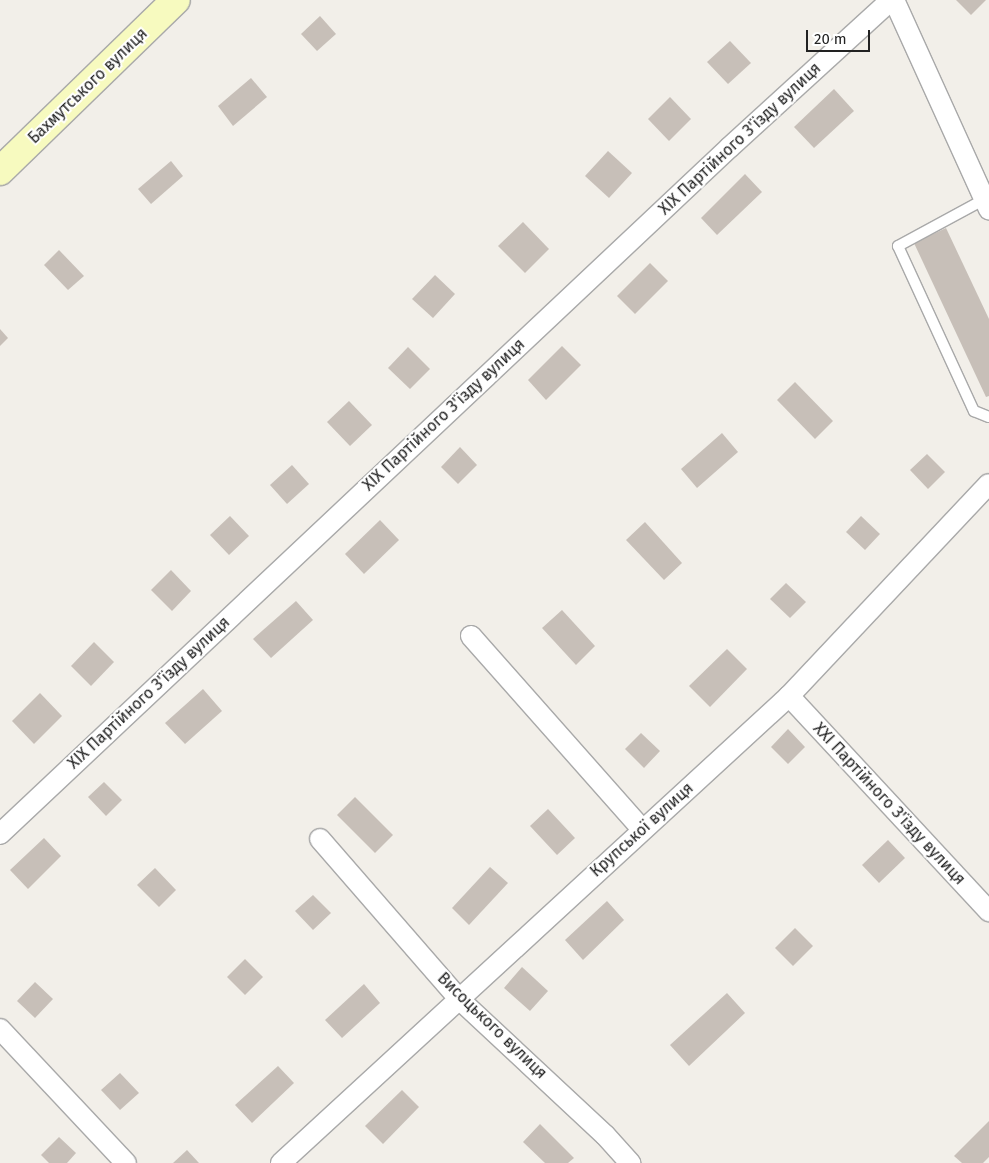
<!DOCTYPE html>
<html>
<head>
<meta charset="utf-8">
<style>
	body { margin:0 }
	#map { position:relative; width:989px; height:1163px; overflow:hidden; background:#f2efe9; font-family:"Fira Sans",sans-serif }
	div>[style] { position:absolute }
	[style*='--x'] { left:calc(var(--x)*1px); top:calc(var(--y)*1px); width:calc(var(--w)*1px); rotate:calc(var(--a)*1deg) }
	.building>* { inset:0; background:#c7bfb8 }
	.roads { filter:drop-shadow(1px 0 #a9a9a9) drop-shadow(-1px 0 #a9a9a9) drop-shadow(0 1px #a9a9a9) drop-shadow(0 -1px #a9a9a9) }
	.lane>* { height:10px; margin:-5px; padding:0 5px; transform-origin:5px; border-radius:5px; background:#fff }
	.street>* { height:20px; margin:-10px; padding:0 10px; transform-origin:10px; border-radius:10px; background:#fff }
	.secondary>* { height:28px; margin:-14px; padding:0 14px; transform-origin:14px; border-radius:14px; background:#f7fabf }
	span { translate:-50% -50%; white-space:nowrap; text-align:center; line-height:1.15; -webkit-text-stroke:4px #fff; paint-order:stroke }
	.street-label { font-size:16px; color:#222 }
	.scale { position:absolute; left:806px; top:30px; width:64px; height:22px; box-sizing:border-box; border:2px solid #222; border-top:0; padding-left:6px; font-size:15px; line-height:18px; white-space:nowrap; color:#222; -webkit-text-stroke:4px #fff; paint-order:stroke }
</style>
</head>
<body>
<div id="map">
	<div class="building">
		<div style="clip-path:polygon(956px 0,986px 0,971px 15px)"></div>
		<div style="clip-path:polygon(320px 16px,336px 34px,317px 51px,301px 34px)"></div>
		<div style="clip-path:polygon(730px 41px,751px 63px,728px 84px,707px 62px)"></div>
		<div style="clip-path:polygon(251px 78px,267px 97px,233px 126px,218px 106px)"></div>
		<div style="clip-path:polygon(834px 89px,854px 111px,814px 148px,794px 127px)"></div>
		<div style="clip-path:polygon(670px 97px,691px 119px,669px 141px,648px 119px)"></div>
		<div style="clip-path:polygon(608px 151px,632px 173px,609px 198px,585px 176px)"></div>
		<div style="clip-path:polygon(171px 161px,183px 176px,151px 204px,138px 189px)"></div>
		<div style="clip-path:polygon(745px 174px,762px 192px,717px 235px,701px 218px)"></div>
		<div style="clip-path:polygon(523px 222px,549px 249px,525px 273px,498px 246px)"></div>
		<div style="clip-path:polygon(946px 228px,989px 319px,989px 396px,986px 397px,914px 243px)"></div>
		<div style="clip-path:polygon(59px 250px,84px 276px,68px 290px,44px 265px)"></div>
		<div style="clip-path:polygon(650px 263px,668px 281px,635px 314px,617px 296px)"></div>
		<div style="clip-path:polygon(435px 275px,455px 294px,433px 318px,412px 299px)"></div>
		<div style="clip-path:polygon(0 329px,8px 338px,0 346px)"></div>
		<div style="clip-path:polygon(562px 346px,581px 365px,546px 400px,528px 380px)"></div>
		<div style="clip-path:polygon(408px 347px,430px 369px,410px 389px,388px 368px)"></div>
		<div style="clip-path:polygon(795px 382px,833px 421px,815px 439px,777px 400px)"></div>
		<div style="clip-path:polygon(349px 401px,372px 425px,350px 446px,327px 422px)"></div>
		<div style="clip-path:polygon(722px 433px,738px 452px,697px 488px,681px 469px)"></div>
		<div style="clip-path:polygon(460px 447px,477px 465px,458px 484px,441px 467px)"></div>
		<div style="clip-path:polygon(927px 454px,945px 472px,928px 489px,910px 470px)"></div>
		<div style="clip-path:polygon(292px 465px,309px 484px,287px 504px,270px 485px)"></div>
		<div style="clip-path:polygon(230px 516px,249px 536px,229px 555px,210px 535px)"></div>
		<div style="clip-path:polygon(861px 516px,880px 534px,865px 550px,846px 532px)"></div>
		<div style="clip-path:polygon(380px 520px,399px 540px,364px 574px,345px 554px)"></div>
		<div style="clip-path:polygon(645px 522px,682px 563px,664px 580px,626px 540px)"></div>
		<div style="clip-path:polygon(171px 570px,191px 591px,172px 611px,151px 590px)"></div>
		<div style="clip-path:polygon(786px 583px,806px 602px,790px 618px,770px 599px)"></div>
		<div style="clip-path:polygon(296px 601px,313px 620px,271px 658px,253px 639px)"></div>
		<div style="clip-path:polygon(562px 610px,595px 646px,576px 665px,542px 628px)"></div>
		<div style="clip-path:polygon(94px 642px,114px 662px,91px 686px,71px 666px)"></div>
		<div style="clip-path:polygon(727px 649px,747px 669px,710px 707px,689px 686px)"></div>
		<div style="clip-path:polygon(203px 689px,222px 711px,185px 744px,165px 723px)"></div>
		<div style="clip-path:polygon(40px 693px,62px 716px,34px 744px,12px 721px)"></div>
		<div style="clip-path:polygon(788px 729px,805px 747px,788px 764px,771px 747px)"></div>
		<div style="clip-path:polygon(641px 733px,660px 751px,644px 768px,625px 749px)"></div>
		<div style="clip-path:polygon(104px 782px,122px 800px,106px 816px,88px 797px)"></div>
		<div style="clip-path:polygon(355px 797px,393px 835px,375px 853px,337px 815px)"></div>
		<div style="clip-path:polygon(548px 809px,575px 838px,557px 855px,530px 826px)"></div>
		<div style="clip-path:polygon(44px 838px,61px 856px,28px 889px,10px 870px)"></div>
		<div style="clip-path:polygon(888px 840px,905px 858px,879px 883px,862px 865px)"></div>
		<div style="clip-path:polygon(490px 867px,508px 883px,469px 925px,452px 908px)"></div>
		<div style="clip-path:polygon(155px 868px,176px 890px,159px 907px,137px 885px)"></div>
		<div style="clip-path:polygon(313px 895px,331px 913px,313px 930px,295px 911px)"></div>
		<div style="clip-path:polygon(607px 901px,624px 920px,583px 960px,565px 940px)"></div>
		<div style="clip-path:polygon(795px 928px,813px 946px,793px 966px,775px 948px)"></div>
		<div style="clip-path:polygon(245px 959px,263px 977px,245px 995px,227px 977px)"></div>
		<div style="clip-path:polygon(522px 967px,548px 991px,530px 1011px,504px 988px)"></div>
		<div style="clip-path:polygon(35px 982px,53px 999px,35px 1018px,17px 1001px)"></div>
		<div style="clip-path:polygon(364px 984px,380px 1003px,342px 1038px,325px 1020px)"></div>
		<div style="clip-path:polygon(727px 993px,745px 1013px,689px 1066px,670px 1045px)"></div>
		<div style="clip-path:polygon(278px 1066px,294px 1083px,252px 1123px,235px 1105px)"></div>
		<div style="clip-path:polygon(120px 1073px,139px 1093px,120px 1110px,101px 1090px)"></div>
		<div style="clip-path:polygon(402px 1090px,419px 1107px,383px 1144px,365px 1126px)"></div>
		<div style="clip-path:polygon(989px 1121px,989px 1157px,983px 1163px,962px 1163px,954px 1156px)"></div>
		<div style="clip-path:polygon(540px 1124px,574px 1158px,568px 1163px,545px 1163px,523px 1142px)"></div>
		<div style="clip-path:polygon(59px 1137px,76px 1153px,67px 1163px,49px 1163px,41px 1155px)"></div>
		<div style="clip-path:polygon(187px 1150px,199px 1163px,173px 1163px)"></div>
	</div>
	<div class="roads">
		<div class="lane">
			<div style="--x:985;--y:199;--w:99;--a:151.6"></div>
			<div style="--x:898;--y:246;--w:182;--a:65.3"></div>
			<div style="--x:974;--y:411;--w:16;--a:22"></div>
		</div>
		<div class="street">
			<div style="--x:894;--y:0;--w:230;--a:65.6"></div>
			<div style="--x:471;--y:636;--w:258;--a:48.5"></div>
			<div style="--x:789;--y:696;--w:294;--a:47.1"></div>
			<div style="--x:0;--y:834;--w:1002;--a:-43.26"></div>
			<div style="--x:730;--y:147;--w:218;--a:-42.4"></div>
			<div style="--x:320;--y:839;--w:211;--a:49"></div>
			<div style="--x:458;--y:998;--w:201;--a:43"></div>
			<div style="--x:605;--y:1135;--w:38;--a:48"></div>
			<div style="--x:0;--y:1029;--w:184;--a:46.8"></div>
			<div style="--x:281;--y:1163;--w:690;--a:-42.59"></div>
			<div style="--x:789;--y:696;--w:291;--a:-46.7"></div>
		</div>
		<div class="secondary">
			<div style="--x:0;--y:171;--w:245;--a:-44.2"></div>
		</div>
	</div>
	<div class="street-label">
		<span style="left:88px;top:86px;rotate:-44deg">Бахмутського вулиця</span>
		<span style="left:740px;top:139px;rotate:-43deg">XIX Партійного З'їзду вулиця</span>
		<span style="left:444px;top:415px;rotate:-43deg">XIX Партійного З'їзду вулиця</span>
		<span style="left:149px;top:693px;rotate:-43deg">XIX Партійного З'їзду вулиця</span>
		<span style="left:889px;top:804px;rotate:47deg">XXI Партійного З'їзду вулиця</span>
		<span style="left:642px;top:830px;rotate:-42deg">Крупської вулиця</span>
		<span style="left:492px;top:1026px;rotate:44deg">Висоцького вулиця</span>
	</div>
	<div class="scale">20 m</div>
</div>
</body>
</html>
